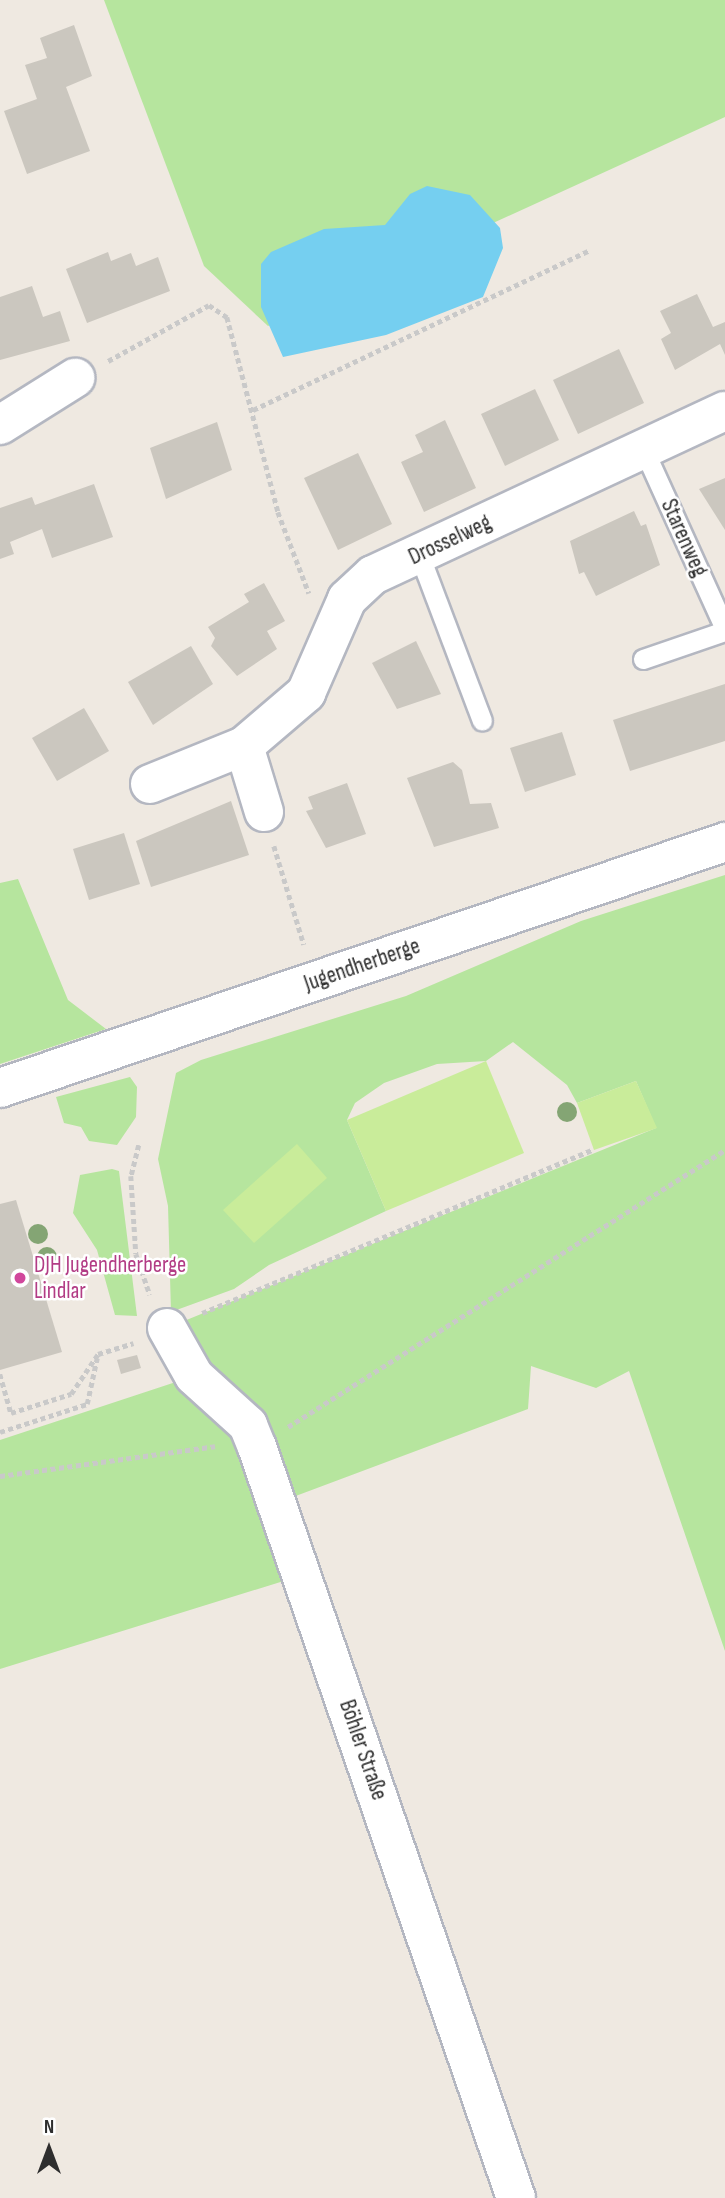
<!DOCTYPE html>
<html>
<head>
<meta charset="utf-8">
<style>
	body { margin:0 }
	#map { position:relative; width:725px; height:2198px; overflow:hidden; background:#efe9e1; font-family:"Sofia Sans Condensed",sans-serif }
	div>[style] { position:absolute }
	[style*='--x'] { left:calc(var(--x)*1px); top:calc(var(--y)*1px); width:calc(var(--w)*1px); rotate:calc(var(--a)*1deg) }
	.green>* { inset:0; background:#b6e59e }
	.pitch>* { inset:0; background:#c9ec9a }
	.water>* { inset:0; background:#75cff0 }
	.building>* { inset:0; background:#cbc7bf }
	.path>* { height:4.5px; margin-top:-2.25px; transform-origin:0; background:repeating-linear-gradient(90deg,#c9c9c9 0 5px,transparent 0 8.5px) }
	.roads { filter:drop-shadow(2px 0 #b4b7c1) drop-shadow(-2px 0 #b4b7c1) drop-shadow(0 2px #b4b7c1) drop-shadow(0 -2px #b4b7c1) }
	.service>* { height:19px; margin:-9.5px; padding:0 9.5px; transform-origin:9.5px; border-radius:9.5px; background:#fff }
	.minor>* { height:38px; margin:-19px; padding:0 19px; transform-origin:19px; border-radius:19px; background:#fff }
	.trees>* { width:20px; height:20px; margin:-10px; border-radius:50%; background:#84a574 }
	.dots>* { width:19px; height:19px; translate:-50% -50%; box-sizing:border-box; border:4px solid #fff; border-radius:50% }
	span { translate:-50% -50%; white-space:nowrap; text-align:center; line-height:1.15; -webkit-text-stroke:5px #fff; paint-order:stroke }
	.street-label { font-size:23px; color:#2e2e2e }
	.hotel-label { font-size:23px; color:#b23c85 }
	.left { translate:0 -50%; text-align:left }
	.north { position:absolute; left:14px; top:2114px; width:70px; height:70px; -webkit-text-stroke:5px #fff; paint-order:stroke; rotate:0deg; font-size:19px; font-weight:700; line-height:28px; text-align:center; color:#2e2e2e }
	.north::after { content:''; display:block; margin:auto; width:24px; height:32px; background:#2e2e2e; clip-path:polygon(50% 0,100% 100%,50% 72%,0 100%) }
</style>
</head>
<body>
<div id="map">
	<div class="green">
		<div style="clip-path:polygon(104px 0,725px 0,725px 117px,268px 326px,204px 266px)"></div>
		<div style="clip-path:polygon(725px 875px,725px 1651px,629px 1371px,596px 1388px,531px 1366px,528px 1409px,285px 1500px,303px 1575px,0 1669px,0 1440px,194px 1376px,167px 1328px,656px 1128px,636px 1081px,577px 1103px,567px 1085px,513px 1042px,486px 1061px,437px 1064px,384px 1083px,355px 1103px,347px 1120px,386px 1211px,269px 1265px,234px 1289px,171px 1312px,168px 1206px,158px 1159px,176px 1073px,201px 1060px,406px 996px,581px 921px)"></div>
		<div style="clip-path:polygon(18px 879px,68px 1000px,106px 1029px,0 1064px,0 883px)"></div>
		<div style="clip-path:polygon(130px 1077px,137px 1087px,136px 1117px,117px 1145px,89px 1141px,81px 1127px,64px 1123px,56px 1097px)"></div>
		<div style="clip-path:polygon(112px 1169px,119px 1171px,137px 1316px,115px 1315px,97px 1250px,73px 1213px,80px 1175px)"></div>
	</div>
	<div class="pitch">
		<div style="clip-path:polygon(486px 1061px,524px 1153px,386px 1211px,347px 1120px)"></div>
		<div style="clip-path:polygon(636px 1081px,657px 1128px,594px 1150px,577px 1103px)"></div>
		<div style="clip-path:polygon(297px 1144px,327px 1178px,254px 1243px,223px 1210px)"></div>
	</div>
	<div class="water">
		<div style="clip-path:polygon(427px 186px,470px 195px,500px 228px,503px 248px,483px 297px,386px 335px,283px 357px,261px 307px,261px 264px,271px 252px,324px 229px,385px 225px,410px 194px)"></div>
	</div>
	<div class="building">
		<div style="clip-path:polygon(74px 25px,92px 76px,66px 87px,90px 151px,27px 174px,4px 111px,37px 99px,25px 65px,47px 58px,40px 38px)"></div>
		<div style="clip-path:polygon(108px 252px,111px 261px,131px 253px,136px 266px,158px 257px,170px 291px,87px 323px,66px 269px)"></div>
		<div style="clip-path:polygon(32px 286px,43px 317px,60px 311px,70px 341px,0 360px,0 297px)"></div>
		<div style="clip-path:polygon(697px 294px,713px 327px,725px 322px,725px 355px,720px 344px,675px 370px,661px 339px,671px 333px,660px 311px)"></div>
		<div style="clip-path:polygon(619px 349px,644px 403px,578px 434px,553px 380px)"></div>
		<div style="clip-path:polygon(535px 389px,559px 440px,505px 466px,481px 414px)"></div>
		<div style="clip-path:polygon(445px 420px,476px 488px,424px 512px,401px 462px,423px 452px,415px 435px)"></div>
		<div style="clip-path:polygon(217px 422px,232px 470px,166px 499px,150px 448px)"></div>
		<div style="clip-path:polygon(358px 453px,392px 524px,338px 550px,304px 478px)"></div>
		<div style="clip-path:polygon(725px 478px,725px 530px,699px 489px)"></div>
		<div style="clip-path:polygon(94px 484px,113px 537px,52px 558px,42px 529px,10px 542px,14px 554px,0 559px,0 508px,32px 497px,35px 505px)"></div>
		<div style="clip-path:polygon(634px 511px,641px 526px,646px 524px,660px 565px,596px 596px,584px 572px,579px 574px,570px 541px)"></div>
		<div style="clip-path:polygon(264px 583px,285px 621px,267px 631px,277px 649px,237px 676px,211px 646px,215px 638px,208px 627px,249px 602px,244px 594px)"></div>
		<div style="clip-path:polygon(416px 641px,441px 694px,397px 709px,372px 663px)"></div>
		<div style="clip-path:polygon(191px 646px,213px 684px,153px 725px,128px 682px)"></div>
		<div style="clip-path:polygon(725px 684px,725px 741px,630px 771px,613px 720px)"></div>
		<div style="clip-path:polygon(84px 708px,109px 751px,57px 781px,32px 738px)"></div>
		<div style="clip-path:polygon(562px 732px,576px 775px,525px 792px,510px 748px)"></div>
		<div style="clip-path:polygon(453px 762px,462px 770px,470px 804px,491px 803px,499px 828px,434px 847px,407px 778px)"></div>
		<div style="clip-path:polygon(347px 783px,366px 834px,326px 848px,306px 811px,313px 809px,308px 797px)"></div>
		<div style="clip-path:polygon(231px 801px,249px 855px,151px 887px,136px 841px)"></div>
		<div style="clip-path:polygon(124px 833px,140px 884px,89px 900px,73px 849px)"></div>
		<div style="clip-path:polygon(16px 1200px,62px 1352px,0 1370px,0 1204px)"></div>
		<div style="clip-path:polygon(137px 1355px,141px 1368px,121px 1374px,117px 1360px)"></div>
	</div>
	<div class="path">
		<div style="--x:108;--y:361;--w:115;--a:-29"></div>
		<div style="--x:209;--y:305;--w:22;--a:34"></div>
		<div style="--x:227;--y:317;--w:202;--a:75.3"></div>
		<div style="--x:278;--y:512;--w:87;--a:69.1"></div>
		<div style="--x:253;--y:410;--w:373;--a:-25.4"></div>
		<div style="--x:274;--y:846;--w:103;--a:73.1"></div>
		<div style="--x:139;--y:1145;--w:32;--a:104"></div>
		<div style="--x:131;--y:1176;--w:78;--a:86.3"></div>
		<div style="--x:136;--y:1254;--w:43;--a:71.1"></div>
		<div style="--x:202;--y:1313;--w:422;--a:-22.7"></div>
		<div style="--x:0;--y:1374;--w:41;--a:74.2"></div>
		<div style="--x:11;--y:1413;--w:63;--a:-17.6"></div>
		<div style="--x:71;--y:1394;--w:48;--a:-56"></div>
		<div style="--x:98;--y:1354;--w:37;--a:-17"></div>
		<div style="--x:288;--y:1427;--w:517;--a:-32.37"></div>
		<div style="--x:0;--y:1432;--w:91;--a:-17.8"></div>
		<div style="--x:87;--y:1404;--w:47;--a:-77.7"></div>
		<div style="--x:0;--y:1476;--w:217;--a:-7.9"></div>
	</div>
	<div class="roads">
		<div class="service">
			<div style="--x:643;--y:448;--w:199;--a:65.6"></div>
			<div style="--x:419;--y:554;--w:178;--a:69.3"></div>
			<div style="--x:643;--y:659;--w:87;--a:-18.9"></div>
		</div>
		<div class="minor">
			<div style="--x:0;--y:425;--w:89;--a:-32.1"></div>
			<div style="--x:244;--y:746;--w:69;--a:73.1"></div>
			<div style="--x:150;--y:784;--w:101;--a:-22"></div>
			<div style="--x:244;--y:746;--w:82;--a:-40.5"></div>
			<div style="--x:306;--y:693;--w:103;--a:-66.4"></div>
			<div style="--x:347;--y:599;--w:35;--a:-43"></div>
			<div style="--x:373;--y:575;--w:388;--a:-25"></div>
			<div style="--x:0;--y:1088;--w:766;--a:-18.74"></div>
			<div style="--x:167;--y:1328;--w:55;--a:60.6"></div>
			<div style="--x:194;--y:1376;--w:73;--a:42.2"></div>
			<div style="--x:248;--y:1425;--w:24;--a:68"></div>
			<div style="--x:257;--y:1447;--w:794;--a:70.97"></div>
		</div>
	</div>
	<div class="trees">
		<div style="left:567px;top:1112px"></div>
		<div style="left:38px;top:1234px"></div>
		<div style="left:47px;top:1257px"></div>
	</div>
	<div class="dots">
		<div style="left:20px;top:1278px;background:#d1479c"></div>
	</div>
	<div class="street-label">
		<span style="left:684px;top:538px;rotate:66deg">Starenweg</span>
		<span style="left:450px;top:540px;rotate:-25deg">Drosselweg</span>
		<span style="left:362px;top:965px;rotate:-19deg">Jugendherberge</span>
		<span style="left:363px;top:1750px;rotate:71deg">Böhler Straße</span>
	</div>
	<div class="hotel-label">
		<span class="left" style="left:34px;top:1278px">DJH Jugendherberge<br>Lindlar</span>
	</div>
	<div class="north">N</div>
</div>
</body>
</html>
